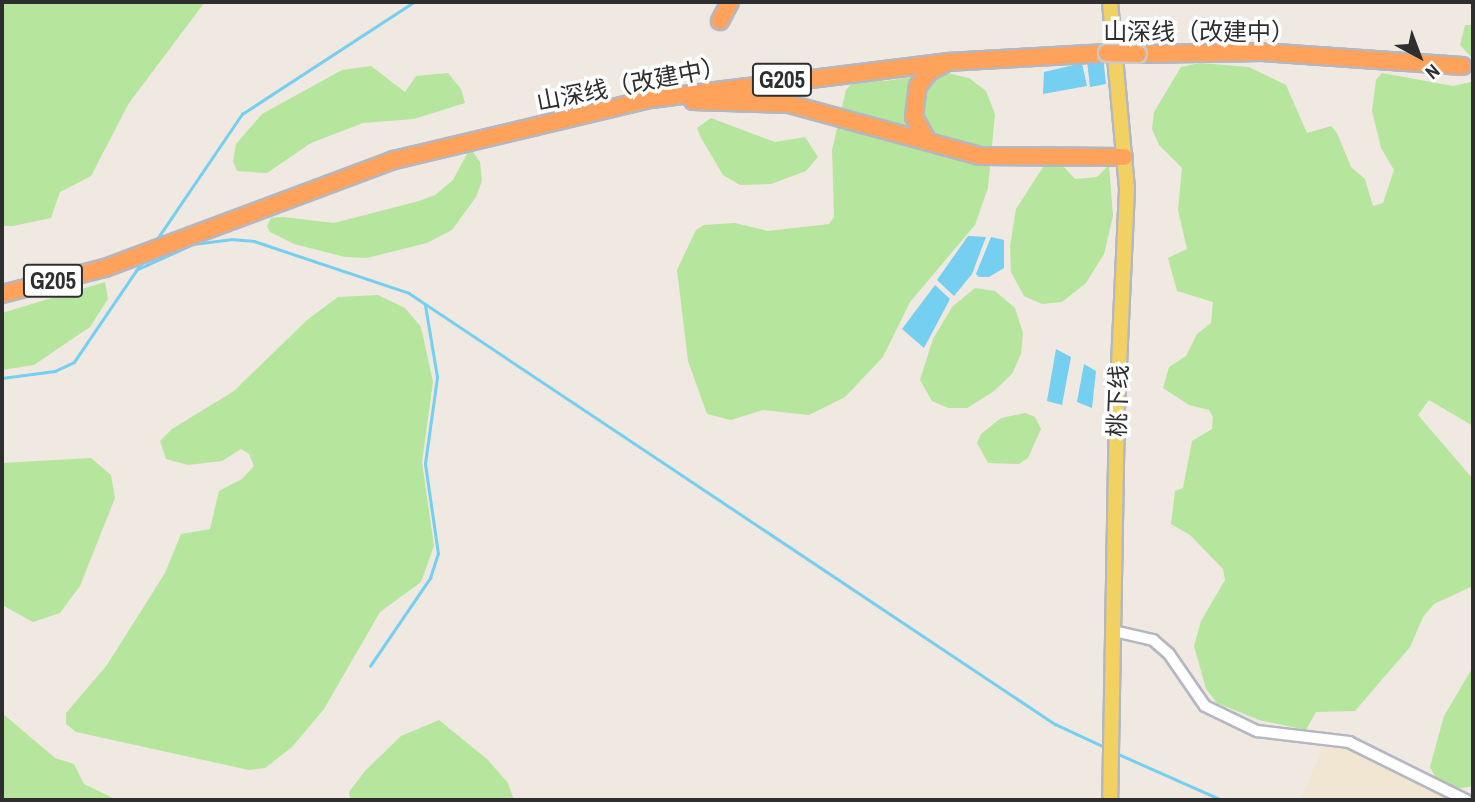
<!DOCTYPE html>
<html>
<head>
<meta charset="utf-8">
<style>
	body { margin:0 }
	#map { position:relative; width:1475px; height:802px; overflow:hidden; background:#efe9e1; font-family:"Archivo Narrow","Noto Sans SC",sans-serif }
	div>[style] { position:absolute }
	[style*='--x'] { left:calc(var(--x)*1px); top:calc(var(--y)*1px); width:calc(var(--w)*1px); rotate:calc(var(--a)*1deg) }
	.education>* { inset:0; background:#f0e6d1 }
	.green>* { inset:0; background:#b6e59e }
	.water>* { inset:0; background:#75cff0 }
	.stream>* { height:2.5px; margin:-1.25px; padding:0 1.25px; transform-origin:1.25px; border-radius:1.25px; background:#75cff0 }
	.roads { filter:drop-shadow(2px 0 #b4b7c1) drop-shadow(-2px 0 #b4b7c1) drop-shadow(0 2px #b4b7c1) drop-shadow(0 -2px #b4b7c1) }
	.minor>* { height:10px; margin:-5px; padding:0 5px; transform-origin:5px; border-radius:5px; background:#fff }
	.major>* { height:14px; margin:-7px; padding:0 7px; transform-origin:7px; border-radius:7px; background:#f2d163 }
	.highway>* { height:16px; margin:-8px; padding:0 8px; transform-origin:8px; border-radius:8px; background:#ffa35c }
	.bridges { filter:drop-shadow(2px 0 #c9c9c9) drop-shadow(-2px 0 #c9c9c9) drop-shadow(0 2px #c9c9c9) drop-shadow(0 -2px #c9c9c9) }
	.highway-bridge>* { height:16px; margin:-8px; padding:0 8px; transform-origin:8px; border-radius:8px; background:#ffa35c }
	span { translate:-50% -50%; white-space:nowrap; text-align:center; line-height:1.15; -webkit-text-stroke:7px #fff; paint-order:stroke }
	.shield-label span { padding:2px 5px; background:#fff; border:2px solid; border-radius:5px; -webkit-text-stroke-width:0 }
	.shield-label { font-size:23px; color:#2e2e2e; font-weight:700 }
	.street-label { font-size:24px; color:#2e2e2e }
	.frame { position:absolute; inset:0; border:4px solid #2e2e2e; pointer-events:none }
	.north { position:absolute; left:1384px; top:21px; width:70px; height:70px; -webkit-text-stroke:5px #fff; paint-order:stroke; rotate:139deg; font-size:19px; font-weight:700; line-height:28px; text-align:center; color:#2e2e2e }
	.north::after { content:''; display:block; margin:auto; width:24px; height:32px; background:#2e2e2e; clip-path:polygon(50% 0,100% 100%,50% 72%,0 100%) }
</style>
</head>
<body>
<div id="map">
	<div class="education">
		<div style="clip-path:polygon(1324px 746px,1339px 746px,1455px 800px,1300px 800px)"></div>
	</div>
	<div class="green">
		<div style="clip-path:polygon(2px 2px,205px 2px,129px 103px,91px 176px,60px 192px,51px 218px,13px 226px,2px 226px)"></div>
		<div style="clip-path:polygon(1465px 25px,1473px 25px,1473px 59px,1460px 45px)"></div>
		<div style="clip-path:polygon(1200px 63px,1249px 67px,1286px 85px,1307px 133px,1331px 126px,1337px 133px,1351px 167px,1365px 179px,1373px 206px,1383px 203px,1394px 170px,1381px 148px,1372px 111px,1376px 80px,1382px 73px,1453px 86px,1471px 82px,1473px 64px,1473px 426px,1429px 400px,1418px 415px,1473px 479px,1473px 586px,1434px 604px,1423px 617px,1410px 647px,1355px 711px,1316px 712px,1306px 730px,1259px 720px,1217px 703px,1206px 689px,1194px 646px,1201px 621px,1225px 580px,1223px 569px,1190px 535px,1171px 524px,1175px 491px,1183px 488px,1192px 441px,1212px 429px,1213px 417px,1209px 410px,1189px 405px,1163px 388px,1169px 367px,1186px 356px,1197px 334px,1211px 323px,1213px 302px,1177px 291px,1168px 258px,1187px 249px,1178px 210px,1182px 168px,1159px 145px,1152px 129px,1154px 112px,1181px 67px)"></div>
		<div style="clip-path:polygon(371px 66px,405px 92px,416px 76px,448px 73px,461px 89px,465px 103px,414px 119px,363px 123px,311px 143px,267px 173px,237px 171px,233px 161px,236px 144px,262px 114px,342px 70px)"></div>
		<div style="clip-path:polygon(943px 72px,969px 78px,986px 91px,995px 114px,988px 188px,975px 225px,910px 302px,883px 357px,845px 397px,809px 415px,763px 410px,731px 420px,707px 414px,688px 361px,677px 270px,696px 230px,704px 225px,735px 223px,768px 231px,829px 224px,834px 217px,832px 150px,846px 90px,857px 78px,886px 81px)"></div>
		<div style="clip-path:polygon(711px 118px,775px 142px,805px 137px,818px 157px,806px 171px,771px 184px,740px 185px,723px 175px,700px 136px,697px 128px)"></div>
		<div style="clip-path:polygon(468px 152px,473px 152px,480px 162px,482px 181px,476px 197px,452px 230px,427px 243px,367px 258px,345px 257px,294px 244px,270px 232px,267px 226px,271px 218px,283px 217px,334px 223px,419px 201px,435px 195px,453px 180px)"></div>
		<div style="clip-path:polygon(1045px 164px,1062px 165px,1075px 179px,1097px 177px,1109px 165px,1113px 216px,1104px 254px,1086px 283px,1062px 302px,1042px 304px,1024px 296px,1011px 272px,1010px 246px,1016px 209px)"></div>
		<div style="clip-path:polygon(105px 282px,108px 299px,90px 327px,34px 365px,2px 370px,2px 313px)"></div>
		<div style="clip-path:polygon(975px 288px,995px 291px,1015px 308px,1023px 333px,1021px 354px,1012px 374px,993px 392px,967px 408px,948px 408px,932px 401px,920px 380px,933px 339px,952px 307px)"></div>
		<div style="clip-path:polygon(378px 295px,405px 308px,421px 327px,433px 382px,422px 462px,434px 546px,421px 582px,380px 612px,324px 709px,292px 747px,265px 768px,249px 770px,76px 732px,66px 724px,66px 713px,107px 665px,165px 573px,181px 534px,210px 529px,219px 491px,242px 479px,254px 466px,249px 454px,241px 449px,222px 461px,188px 465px,166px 459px,160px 441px,172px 429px,234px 391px,307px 320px,338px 297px)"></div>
		<div style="clip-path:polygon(1025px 413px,1035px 417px,1041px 429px,1028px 458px,1019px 464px,988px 463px,977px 443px,981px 434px,1001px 418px)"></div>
		<div style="clip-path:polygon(91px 458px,111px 475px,115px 498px,80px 586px,60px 613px,33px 622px,2px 605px,2px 463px)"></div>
		<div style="clip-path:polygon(1473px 667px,1473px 786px,1457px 789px,1437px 780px,1430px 767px,1444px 716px)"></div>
		<div style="clip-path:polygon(2px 713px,55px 758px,74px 764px,84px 784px,117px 800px,2px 800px)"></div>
		<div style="clip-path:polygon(439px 720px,488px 760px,508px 783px,514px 800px,350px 800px,349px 792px,365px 771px,401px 736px)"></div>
	</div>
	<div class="water">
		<div style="clip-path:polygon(1103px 57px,1106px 84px,1090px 87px,1087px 61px)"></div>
		<div style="clip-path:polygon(1082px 63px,1087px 86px,1043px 94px,1044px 72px)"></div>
		<div style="clip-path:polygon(968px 236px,986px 237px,972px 274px,954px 296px,937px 280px)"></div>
		<div style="clip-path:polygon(991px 237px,1004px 240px,1004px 268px,989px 277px,979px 277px,976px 274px)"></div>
		<div style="clip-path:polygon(935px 285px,950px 299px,924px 348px,902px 329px)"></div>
		<div style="clip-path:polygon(1056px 349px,1071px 357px,1062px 405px,1047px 401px)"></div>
		<div style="clip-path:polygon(1084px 364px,1096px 371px,1092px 408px,1077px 402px)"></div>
	</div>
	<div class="stream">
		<div style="--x:155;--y:242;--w:155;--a:-55.8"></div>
		<div style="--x:242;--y:114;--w:205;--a:-33.1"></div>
		<div style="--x:136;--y:270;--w:63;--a:-24.5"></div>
		<div style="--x:193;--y:244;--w:38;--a:-7"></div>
		<div style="--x:231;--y:239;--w:23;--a:5"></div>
		<div style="--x:254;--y:241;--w:163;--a:18.5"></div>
		<div style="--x:409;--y:293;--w:777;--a:33.71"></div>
		<div style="--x:1055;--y:724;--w:57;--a:24.8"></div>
		<div style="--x:2;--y:378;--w:53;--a:-7.5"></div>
		<div style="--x:55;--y:371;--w:21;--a:-25"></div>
		<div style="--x:74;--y:362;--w:121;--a:-55.8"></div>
		<div style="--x:370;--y:666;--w:107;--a:-55.7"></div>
		<div style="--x:430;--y:578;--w:25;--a:-72"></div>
		<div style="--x:438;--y:554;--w:91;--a:-98.2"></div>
		<div style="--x:425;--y:464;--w:88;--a:-82.1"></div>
		<div style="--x:437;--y:377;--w:73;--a:-99.5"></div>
		<div style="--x:1116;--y:753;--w:116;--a:23.9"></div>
	</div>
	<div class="roads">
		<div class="minor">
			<div style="--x:1114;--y:631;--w:40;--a:13"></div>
			<div style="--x:1153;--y:640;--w:21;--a:41"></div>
			<div style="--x:1169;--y:654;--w:63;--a:55.3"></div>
			<div style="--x:1205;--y:706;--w:58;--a:25.7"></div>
			<div style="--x:1257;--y:731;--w:93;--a:6.8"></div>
			<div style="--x:1349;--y:742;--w:131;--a:26.4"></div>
		</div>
		<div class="major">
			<div style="--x:1110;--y:2;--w:188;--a:84.8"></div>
			<div style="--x:1127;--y:189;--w:219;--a:92.6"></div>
			<div style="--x:1117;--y:408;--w:392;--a:91"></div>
		</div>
		<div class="highway">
			<div style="--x:720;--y:21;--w:21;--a:-62"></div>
			<div style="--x:1138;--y:54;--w:124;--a:-0.9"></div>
			<div style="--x:1262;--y:52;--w:201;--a:4"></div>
			<div style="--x:693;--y:101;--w:96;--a:1.8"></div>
			<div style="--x:789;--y:104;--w:198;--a:15.2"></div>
			<div style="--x:980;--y:156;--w:144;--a:0.4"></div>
			<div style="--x:928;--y:142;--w:29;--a:-119"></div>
			<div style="--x:914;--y:117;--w:31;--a:-83"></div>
			<div style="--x:918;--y:86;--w:18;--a:-52"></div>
			<div style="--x:929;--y:72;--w:17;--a:-28"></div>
			<div style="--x:2;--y:294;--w:106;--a:-14.2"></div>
			<div style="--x:105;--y:268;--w:309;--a:-20.5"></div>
			<div style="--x:394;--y:160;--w:264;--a:-13.4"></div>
			<div style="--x:651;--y:99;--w:298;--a:-7.1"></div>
			<div style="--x:947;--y:62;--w:160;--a:-3.2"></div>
		</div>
	</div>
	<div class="bridges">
		<div class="highway-bridge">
			<div style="--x:1107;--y:53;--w:31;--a:2"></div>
		</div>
	</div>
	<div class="shield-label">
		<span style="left:782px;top:80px">G205</span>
		<span style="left:53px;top:281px">G205</span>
	</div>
	<div class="street-label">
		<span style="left:1199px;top:32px">山深线（改建中）</span>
		<span style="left:631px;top:84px;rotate:-11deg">山深线（改建中）</span>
		<span style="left:1118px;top:401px;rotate:-88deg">桃下线</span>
	</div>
	<div class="frame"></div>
	<div class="north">N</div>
</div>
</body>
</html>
